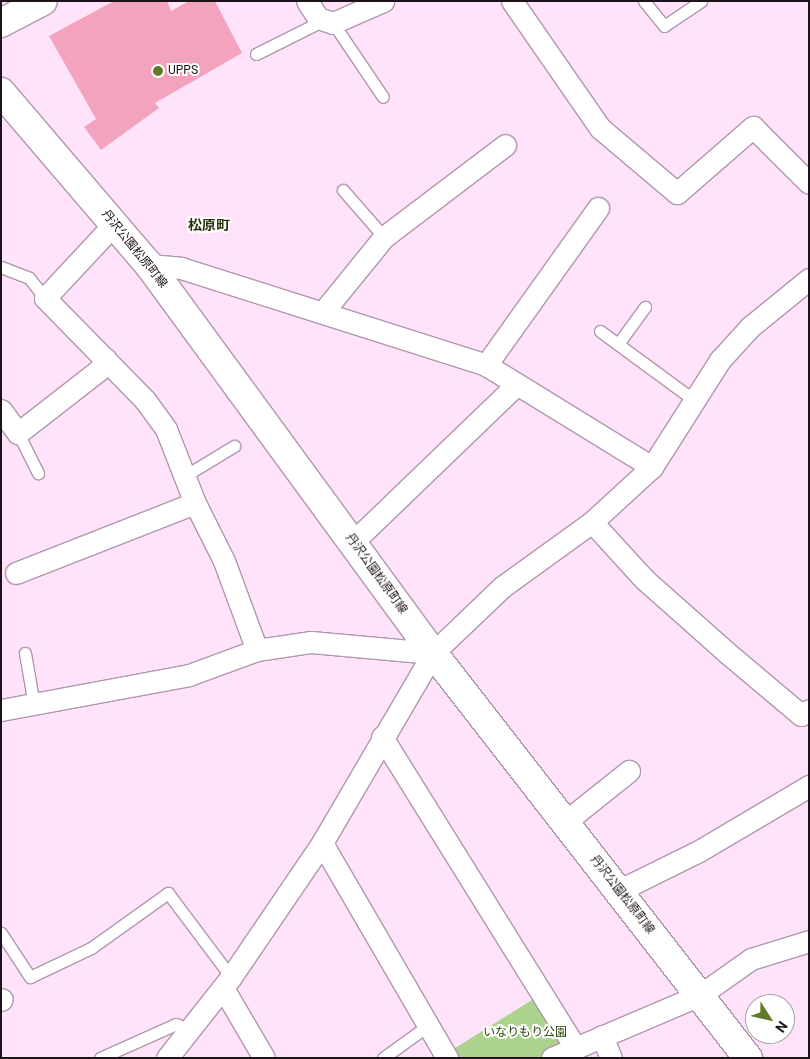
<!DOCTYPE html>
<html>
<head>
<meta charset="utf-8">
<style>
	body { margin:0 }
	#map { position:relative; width:810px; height:1059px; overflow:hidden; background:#fee3fb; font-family:Roboto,"Noto Sans JP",sans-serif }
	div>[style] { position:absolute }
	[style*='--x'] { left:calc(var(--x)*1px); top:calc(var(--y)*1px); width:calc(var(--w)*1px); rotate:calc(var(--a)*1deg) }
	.green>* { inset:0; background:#abd38d }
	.building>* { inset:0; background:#f4a3be }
	.roads { filter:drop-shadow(1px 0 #b197ae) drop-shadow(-1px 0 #b197ae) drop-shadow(0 1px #b197ae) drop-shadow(0 -1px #b197ae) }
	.service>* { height:11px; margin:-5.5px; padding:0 5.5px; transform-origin:5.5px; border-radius:5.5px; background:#fff }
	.minor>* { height:21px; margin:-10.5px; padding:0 10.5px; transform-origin:10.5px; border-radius:10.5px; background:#fff }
	.secondary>* { height:28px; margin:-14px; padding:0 14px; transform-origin:14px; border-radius:14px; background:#fff }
	.trunk>* { height:28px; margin:-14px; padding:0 14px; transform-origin:14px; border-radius:14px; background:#fff }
	.dots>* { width:14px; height:14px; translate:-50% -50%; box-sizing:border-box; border:2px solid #fff; border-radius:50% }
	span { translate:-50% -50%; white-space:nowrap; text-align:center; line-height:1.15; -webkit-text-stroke:4px #fff; paint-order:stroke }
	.poi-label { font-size:12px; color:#1c121b }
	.left { translate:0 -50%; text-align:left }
	.street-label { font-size:12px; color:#1c121b }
	.park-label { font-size:12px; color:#264304 }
	.neighbourhood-label { font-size:14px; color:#28320c; font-weight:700 }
	.frame { position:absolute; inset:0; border:2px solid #1c121b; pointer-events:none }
	.north { position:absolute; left:745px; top:994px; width:50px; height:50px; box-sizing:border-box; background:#fff; border:1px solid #a4a0a4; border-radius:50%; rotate:125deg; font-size:14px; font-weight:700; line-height:20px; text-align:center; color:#1c121b }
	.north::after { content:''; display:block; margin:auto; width:18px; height:22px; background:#647a2b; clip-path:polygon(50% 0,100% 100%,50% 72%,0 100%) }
</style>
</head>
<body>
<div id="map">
	<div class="green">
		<div style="clip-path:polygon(535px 998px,561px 1040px,558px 1048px,538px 1058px,455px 1058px,452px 1050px)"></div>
	</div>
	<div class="building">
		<div style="clip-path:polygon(114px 1px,167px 1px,171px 11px,189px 1px,215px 1px,242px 53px,155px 103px,159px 108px,101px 150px,84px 127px,96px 119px,49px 36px)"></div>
	</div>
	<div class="roads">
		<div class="service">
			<div style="--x:644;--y:1;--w:32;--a:51"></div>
			<div style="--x:664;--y:26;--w:45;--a:-34"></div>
			<div style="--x:333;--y:23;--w:89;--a:56"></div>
			<div style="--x:256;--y:54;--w:76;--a:-26.6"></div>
			<div style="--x:343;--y:190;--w:62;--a:48.9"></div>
			<div style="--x:1;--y:267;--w:30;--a:21"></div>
			<div style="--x:29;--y:278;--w:26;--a:51"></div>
			<div style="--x:600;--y:331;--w:117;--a:36.3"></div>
			<div style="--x:618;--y:344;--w:46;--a:-53.9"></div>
			<div style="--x:18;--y:433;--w:45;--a:63.4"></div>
			<div style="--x:183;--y:477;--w:60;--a:-31.3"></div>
			<div style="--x:25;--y:653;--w:53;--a:80.2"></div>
			<div style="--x:1;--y:933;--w:53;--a:56.6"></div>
			<div style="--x:30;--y:977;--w:68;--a:-25.4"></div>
			<div style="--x:91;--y:948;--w:95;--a:-35.5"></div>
			<div style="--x:168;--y:893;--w:105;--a:53.1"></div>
			<div style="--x:100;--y:1058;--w:83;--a:-24.1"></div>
			<div style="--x:176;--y:1024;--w:14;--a:25"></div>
			<div style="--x:383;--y:1058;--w:58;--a:-35.9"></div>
		</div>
		<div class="minor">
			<div style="--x:307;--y:1;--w:20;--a:57"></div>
			<div style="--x:318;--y:18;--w:16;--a:18"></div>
			<div style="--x:333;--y:23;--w:55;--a:-23.7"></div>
			<div style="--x:512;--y:1;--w:155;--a:55.3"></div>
			<div style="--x:600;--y:128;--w:101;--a:40.2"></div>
			<div style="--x:677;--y:193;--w:101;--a:-41"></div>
			<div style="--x:753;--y:127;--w:79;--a:45"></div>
			<div style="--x:114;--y:224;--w:101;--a:133"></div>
			<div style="--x:45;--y:298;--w:143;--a:45.6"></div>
			<div style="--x:145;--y:400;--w:36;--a:54"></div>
			<div style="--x:166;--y:429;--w:79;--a:68.6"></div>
			<div style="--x:195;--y:503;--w:65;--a:63.4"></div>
			<div style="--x:224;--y:561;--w:95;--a:69.7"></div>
			<div style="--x:149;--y:265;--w:32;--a:5"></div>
			<div style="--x:181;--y:268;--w:320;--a:17.6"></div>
			<div style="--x:486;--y:365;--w:195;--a:31.6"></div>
			<div style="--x:323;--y:312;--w:97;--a:-50.9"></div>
			<div style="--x:384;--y:237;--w:152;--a:-37.2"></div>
			<div style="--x:486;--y:365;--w:193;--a:-54.5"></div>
			<div style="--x:1;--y:410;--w:29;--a:54"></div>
			<div style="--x:18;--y:433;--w:103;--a:-37.9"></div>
			<div style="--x:99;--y:370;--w:13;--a:-61"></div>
			<div style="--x:592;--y:522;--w:77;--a:47.6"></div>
			<div style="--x:644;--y:579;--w:108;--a:41.6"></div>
			<div style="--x:725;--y:651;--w:99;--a:40.1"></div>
			<div style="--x:801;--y:715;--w:9;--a:-32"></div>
			<div style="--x:354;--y:541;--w:226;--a:-43.9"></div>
			<div style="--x:16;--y:573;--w:192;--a:-21.4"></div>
			<div style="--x:1;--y:710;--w:191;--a:-10.5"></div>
			<div style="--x:189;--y:675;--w:72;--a:-20.2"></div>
			<div style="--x:257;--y:650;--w:55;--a:-8.4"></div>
			<div style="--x:311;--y:642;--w:122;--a:5.2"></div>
			<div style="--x:382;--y:737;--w:365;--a:58.1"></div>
			<div style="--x:565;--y:822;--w:82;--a:-38.6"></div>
			<div style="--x:322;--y:843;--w:249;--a:59.8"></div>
			<div style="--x:618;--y:891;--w:90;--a:-26.3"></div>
			<div style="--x:699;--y:851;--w:128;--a:-30.6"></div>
			<div style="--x:223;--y:988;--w:81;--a:59.6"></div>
			<div style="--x:1;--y:1000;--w:1;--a:-45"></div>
			<div style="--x:602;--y:1036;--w:24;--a:68"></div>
			<div style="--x:167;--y:1058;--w:103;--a:-51.7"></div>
			<div style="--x:231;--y:977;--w:162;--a:-55.8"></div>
			<div style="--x:322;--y:843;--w:220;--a:-59.7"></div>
			<div style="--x:433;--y:653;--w:95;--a:-43.7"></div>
			<div style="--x:502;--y:587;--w:111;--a:-35.8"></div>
			<div style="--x:592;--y:522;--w:81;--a:-42.5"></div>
			<div style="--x:652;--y:467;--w:127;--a:-57.6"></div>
			<div style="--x:720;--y:360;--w:45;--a:-47.7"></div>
			<div style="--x:750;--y:327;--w:76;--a:-39.1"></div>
			<div style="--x:552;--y:1058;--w:161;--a:-23.1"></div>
			<div style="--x:700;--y:995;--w:62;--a:-35.2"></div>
			<div style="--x:751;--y:959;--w:61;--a:-17.2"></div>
		</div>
		<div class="secondary">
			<div style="--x:1;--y:92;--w:228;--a:49.5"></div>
			<div style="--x:149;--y:265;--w:481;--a:53.8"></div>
			<div style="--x:433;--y:653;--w:513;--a:52.13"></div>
		</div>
		<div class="trunk">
			<div style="--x:1;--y:23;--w:47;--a:-27.6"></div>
		</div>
	</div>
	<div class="dots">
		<div style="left:158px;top:71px;background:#647a2b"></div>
	</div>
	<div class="poi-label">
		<span class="left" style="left:168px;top:71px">UPPS</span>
	</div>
	<div class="street-label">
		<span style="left:134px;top:249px;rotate:51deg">丹沢公園松原町線</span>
		<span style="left:376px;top:574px;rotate:54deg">丹沢公園松原町線</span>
		<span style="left:622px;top:895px;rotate:52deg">丹沢公園松原町線</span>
	</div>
	<div class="park-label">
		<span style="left:525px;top:1033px">いなりもり公園</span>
	</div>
	<div class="neighbourhood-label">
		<span style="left:209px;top:225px">松原町</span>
	</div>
	<div class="frame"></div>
	<div class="north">N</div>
</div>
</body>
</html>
